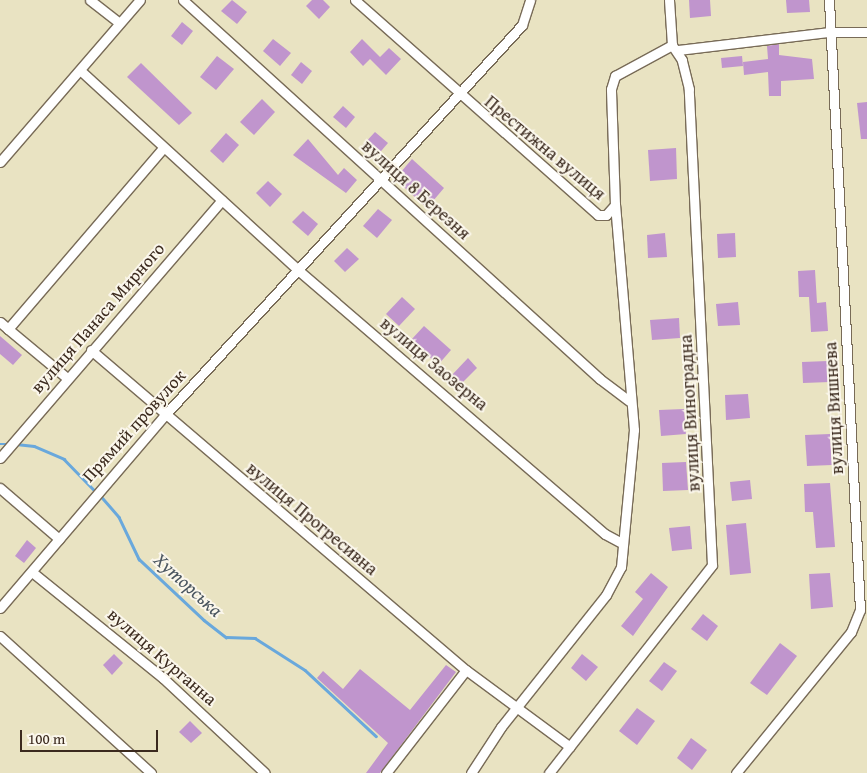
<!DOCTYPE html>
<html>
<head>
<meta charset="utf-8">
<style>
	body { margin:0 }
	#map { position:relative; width:867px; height:773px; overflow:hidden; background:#e9e3c2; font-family:"Gentium Book Plus",serif }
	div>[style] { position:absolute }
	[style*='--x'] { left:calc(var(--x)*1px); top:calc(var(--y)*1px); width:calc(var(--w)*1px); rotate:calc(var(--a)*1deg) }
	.stream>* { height:2.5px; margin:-1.25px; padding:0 1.25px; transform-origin:1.25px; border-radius:1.25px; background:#69a8dc }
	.building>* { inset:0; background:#c095cd }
	.roads { filter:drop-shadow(1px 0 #786b57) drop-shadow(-1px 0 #786b57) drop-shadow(0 1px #786b57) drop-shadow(0 -1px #786b57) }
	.street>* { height:9px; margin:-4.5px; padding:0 4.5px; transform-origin:4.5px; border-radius:4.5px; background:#fff }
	span { translate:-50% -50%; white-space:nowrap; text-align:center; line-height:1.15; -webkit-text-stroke:4px #fbf7ec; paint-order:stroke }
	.street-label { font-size:18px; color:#3b2a1e }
	.water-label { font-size:19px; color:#4b5660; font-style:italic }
	.scale { position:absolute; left:20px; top:730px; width:138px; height:22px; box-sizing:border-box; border:2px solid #3b2a1e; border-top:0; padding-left:6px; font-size:15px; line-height:18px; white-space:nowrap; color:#3b2a1e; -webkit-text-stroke:4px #fbf7ec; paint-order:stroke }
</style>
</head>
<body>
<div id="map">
	<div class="stream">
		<div style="--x:0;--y:444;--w:8;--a:0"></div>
		<div style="--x:16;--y:444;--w:18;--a:6"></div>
		<div style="--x:34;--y:446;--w:33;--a:23"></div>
		<div style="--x:64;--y:459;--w:46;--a:45.9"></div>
		<div style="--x:100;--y:495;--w:29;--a:49"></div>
		<div style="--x:119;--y:517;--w:47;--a:64.5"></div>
		<div style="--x:139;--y:559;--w:89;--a:43.2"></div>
		<div style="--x:204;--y:620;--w:28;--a:38"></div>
		<div style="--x:226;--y:637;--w:29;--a:2"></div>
		<div style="--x:255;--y:638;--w:59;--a:32.6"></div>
		<div style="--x:305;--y:670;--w:97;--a:42.9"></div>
	</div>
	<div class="building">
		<div style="clip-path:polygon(232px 0,247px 12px,237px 24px,221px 11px)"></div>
		<div style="clip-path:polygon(312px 0,323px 0,330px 7px,319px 19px,306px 6px)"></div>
		<div style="clip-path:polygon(689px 0,710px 0,711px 16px,690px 18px)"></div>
		<div style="clip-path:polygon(786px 0,809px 0,810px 12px,787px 13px)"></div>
		<div style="clip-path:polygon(182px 22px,193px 31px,182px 45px,171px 36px)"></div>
		<div style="clip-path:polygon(273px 39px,291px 53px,280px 66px,263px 51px)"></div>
		<div style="clip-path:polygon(362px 39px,380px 57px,389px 48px,401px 59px,386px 75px,370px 59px,363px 66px,350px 52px)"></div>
		<div style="clip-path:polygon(779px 44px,779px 55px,812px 59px,814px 79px,781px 81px,781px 96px,769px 96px,768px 72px,744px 75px,743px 62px,768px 59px,767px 46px)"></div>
		<div style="clip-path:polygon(217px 56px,234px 69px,216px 90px,200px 77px)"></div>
		<div style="clip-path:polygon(742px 56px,743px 66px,722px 68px,721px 58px)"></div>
		<div style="clip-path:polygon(301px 62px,312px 71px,302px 84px,291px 75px)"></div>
		<div style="clip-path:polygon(141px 63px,192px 113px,179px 125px,127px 77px)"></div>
		<div style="clip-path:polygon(262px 99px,275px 112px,254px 135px,240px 122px)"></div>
		<div style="clip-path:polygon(867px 102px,867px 139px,861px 139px,857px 103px)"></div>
		<div style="clip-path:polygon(343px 106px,355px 117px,346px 128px,333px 117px)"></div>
		<div style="clip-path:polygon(375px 132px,388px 143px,376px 157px,363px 145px)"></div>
		<div style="clip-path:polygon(226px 133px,239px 145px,223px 163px,210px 151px)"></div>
		<div style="clip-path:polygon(308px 139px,338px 175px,344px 168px,357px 180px,346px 193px,293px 155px)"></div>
		<div style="clip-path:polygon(676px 148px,677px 179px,650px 181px,648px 150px)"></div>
		<div style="clip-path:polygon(412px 159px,444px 188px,427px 208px,395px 179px)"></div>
		<div style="clip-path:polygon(268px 181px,282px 194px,270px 207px,256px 193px)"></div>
		<div style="clip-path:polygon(378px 209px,392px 220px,377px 238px,363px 226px)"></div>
		<div style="clip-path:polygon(303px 211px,318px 224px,308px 236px,292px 222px)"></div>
		<div style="clip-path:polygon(665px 233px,667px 257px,648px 258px,647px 235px)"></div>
		<div style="clip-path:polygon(735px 233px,736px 257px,718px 258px,717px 234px)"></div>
		<div style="clip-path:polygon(347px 248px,359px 259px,345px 272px,334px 261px)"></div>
		<div style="clip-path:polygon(815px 270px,817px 303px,826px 302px,828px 331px,811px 332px,809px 297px,799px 297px,798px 271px)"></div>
		<div style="clip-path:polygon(402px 297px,415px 309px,399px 326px,386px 314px)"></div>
		<div style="clip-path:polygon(738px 302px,740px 325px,718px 326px,716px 304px)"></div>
		<div style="clip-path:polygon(679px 318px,680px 338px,652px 340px,650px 320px)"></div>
		<div style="clip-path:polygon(424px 326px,451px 350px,438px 365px,411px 340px)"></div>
		<div style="clip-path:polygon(0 336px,22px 355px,13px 365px,0 354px)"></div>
		<div style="clip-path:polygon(468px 358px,477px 368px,460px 385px,451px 376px)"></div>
		<div style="clip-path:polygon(828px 361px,830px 382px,803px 383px,802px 362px)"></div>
		<div style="clip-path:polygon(748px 394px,750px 418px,726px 420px,725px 395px)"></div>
		<div style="clip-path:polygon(684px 409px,686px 434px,661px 436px,659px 410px)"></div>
		<div style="clip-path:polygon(830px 434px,832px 465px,807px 466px,805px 435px)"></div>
		<div style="clip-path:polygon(686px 462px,688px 490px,663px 491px,662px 463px)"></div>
		<div style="clip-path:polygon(750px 480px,752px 499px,732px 501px,730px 482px)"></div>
		<div style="clip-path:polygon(830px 483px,835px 547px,816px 548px,813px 512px,805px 512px,804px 484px)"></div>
		<div style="clip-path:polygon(746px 523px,751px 573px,730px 575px,726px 525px)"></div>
		<div style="clip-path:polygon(690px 526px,692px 549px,672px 551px,669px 528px)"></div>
		<div style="clip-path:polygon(27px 540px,36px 548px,24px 563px,15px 556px)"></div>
		<div style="clip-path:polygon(651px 573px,668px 587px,633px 636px,621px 626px,643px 599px,635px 592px)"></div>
		<div style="clip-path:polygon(830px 573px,833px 607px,811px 609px,809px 574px)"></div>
		<div style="clip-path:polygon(703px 614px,718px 626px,707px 641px,691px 629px)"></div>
		<div style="clip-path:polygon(780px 643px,797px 656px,767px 695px,750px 683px)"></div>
		<div style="clip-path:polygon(114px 654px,123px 663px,112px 675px,103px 665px)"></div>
		<div style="clip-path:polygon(582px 654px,598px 667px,586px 681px,571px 668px)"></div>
		<div style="clip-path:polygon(664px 662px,677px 671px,662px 691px,649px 681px)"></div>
		<div style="clip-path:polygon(446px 665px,456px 672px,380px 773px,366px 773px,388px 743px,317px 678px,323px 671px,343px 689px,360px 669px,410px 710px)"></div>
		<div style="clip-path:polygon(637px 708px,655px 721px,637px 745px,619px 731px)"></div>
		<div style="clip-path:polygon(190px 721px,202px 733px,191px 743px,179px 732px)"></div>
		<div style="clip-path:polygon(691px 738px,707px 750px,692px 770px,677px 758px)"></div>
	</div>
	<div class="roads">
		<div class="street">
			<div style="--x:90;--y:0;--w:37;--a:38"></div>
			<div style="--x:183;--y:0;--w:563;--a:42.27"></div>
			<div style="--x:600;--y:379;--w:36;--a:37"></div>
			<div style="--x:355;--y:0;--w:324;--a:41.5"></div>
			<div style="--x:598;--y:215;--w:8;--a:0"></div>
			<div style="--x:606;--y:215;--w:13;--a:-48"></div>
			<div style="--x:615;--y:205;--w:116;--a:-92"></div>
			<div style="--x:611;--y:89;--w:14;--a:-73"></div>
			<div style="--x:615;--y:76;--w:65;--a:-28.5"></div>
			<div style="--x:669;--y:0;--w:45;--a:86.2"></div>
			<div style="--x:678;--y:50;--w:153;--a:-6.8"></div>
			<div style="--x:830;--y:32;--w:37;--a:0"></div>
			<div style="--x:81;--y:71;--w:294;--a:42.5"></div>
			<div style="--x:298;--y:270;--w:405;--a:40.7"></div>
			<div style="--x:605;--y:534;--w:19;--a:28"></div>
			<div style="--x:0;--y:162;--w:214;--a:-49.2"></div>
			<div style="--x:0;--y:322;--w:11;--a:41"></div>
			<div style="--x:91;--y:350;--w:493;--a:40.5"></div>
			<div style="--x:466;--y:670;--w:129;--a:36.5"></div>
			<div style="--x:67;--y:378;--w:77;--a:-140.3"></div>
			<div style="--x:8;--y:329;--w:238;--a:-49.4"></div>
			<div style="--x:0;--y:458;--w:340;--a:-49.3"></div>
			<div style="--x:0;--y:488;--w:78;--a:40.8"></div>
			<div style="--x:32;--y:572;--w:169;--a:39"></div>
			<div style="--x:163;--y:678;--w:139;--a:43"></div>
			<div style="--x:0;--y:608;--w:253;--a:-49.5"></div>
			<div style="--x:164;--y:416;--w:530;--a:-47.52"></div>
			<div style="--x:522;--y:25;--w:26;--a:-72"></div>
			<div style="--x:0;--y:636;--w:204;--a:42.2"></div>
			<div style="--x:386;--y:773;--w:130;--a:-52.2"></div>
			<div style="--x:471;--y:773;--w:55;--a:-56.9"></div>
			<div style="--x:501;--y:727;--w:169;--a:-51.5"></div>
			<div style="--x:606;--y:595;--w:32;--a:-62"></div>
			<div style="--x:621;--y:567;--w:138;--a:-84.6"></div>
			<div style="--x:634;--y:430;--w:226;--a:-94.8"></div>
			<div style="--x:549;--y:773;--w:264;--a:-51.9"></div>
			<div style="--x:712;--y:565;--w:477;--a:-92.8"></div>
			<div style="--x:689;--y:89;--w:30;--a:-104"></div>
			<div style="--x:682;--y:60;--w:18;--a:-124"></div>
			<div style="--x:736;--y:773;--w:182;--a:-50.8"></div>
			<div style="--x:851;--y:632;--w:24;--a:-68"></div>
			<div style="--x:860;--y:610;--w:611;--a:-92.91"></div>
		</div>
	</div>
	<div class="street-label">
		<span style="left:545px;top:148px;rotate:40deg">Престижна вулиця</span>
		<span style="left:416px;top:190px;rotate:42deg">вулиця 8 Березня</span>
		<span style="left:98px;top:318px;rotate:-49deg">вулиця Панаса Мирного</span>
		<span style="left:434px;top:364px;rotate:40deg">вулиця Заозерна</span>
		<span style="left:834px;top:408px;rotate:-93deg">вулиця Вишнева</span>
		<span style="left:690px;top:413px;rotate:-93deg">вулиця Виноградна</span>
		<span style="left:134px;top:426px;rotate:-48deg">Прямий провулок</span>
		<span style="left:312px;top:519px;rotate:40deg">вулиця Прогресивна</span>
		<span style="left:162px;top:657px;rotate:41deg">вулиця Курганна</span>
	</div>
	<div class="water-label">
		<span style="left:188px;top:585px;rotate:42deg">Хуторська</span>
	</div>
	<div class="scale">100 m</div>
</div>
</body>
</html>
